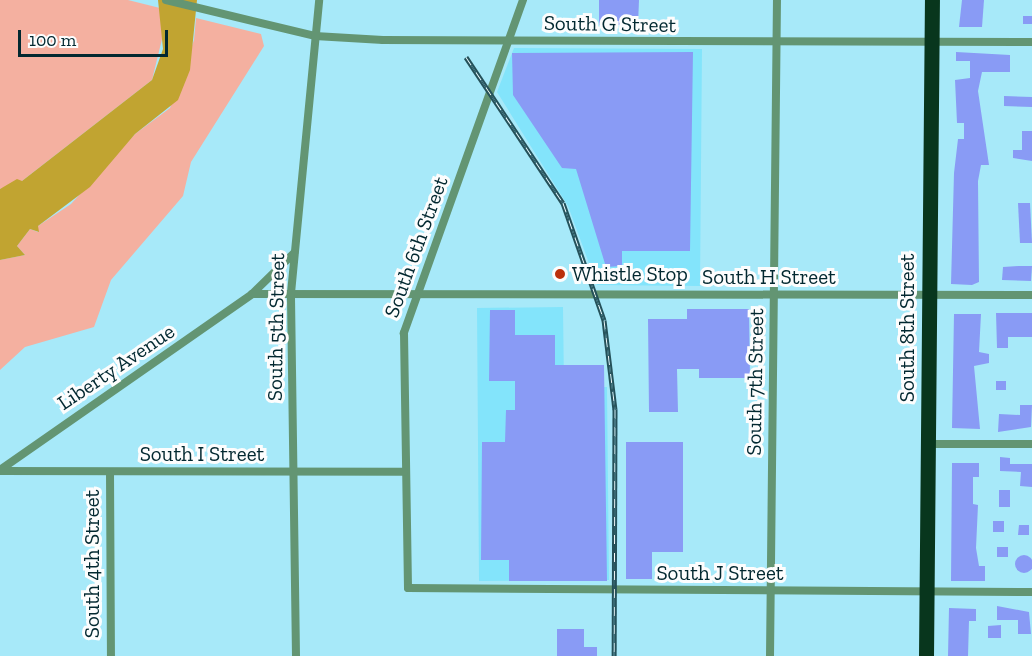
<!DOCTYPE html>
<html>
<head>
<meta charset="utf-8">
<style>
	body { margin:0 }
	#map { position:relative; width:1032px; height:656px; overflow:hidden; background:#a7e9f9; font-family:"Zilla Slab",serif }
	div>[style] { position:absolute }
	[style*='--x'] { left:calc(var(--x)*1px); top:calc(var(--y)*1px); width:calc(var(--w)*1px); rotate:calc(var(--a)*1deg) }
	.built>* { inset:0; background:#83e4fb }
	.green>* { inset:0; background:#f4b0a0 }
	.water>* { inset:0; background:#c1a431 }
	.building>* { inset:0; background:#899bf5 }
	.round { border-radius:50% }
	.street>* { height:8px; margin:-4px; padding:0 4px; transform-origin:4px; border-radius:4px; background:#639573 }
	.highway>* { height:15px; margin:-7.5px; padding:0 7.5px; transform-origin:7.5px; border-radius:7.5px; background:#08361d }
	.rail>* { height:5px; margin-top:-2.5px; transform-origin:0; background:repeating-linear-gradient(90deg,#fdfdfd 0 9px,#25515a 0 18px); box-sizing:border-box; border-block:2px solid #25515a }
	.dots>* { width:16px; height:16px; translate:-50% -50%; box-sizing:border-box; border:3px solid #fdfdfd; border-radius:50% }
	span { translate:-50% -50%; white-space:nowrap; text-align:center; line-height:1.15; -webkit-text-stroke:6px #fdfdfd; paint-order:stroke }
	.street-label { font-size:21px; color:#022830 }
	.poi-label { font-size:21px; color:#022830 }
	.left { translate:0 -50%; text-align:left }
	.scale { position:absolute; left:18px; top:30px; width:150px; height:27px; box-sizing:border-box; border:3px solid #022830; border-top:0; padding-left:8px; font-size:18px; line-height:21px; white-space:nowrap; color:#022830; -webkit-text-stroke:4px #fdfdfd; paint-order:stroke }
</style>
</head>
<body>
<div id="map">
	<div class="built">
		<div style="clip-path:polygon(514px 48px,702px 49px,700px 286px,597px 285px,568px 206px,497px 92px)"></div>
		<div style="clip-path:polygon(563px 307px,564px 387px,607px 387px,609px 580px,479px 581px,477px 308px)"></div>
	</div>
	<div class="green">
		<div style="clip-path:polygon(0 0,128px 0,160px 8px,163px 35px,152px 80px,22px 181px,0 189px)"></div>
		<div style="clip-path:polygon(196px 18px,261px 34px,264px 46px,191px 162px,183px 196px,111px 280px,94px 327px,25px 347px,0 370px,0 260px,25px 255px,17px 246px,30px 229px,38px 232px,38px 226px,71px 204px,135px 134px,170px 108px,194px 40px)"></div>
	</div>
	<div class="water">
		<div style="clip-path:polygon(158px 0,197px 0,190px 70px,178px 100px,135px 134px,90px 187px,38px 226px,39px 232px,30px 229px,17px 246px,25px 255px,0 260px,0 189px,17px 179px,22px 181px,152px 80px,163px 49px)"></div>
	</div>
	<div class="building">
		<div style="clip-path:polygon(599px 0,639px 0,638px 25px,599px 25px)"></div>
		<div style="clip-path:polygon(962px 0,984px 0,982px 27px,959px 27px)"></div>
		<div style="clip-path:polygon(1023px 16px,1032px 16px,1032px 24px,1023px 24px)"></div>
		<div style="clip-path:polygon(693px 52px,690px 251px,622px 251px,622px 266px,606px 267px,576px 169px,562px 168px,513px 95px,512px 53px)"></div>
		<div style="clip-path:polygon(956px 52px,1010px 55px,1010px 72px,982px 72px,978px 91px,989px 165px,981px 165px,978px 181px,979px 282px,972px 285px,951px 284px,954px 173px,958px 139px,964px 139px,964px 123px,957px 123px,955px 80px,970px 78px,970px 61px,956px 61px)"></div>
		<div style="clip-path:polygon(1004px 96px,1032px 97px,1032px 107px,1004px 106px)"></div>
		<div style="clip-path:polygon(1022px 131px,1032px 131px,1032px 161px,1013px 158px,1013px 150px,1022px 150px)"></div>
		<div style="clip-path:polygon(1018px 203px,1030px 203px,1032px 243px,1020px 243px)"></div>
		<div style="clip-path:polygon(1018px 266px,1032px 266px,1031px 281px,1002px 280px,1003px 267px)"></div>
		<div style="clip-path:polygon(687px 309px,749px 309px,750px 378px,699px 378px,699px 369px,677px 369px,678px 412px,649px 412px,648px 319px,687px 319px)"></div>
		<div style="clip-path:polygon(490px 310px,515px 310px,515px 335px,555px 335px,555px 365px,604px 365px,607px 581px,509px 581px,509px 560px,481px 560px,482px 442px,505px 442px,506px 410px,515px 410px,515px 381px,489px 381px)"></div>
		<div style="clip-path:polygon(996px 313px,1032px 313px,1032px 337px,1008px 337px,1008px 348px,997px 348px)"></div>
		<div style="clip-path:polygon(954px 314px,981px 314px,979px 352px,989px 354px,989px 363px,974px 366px,980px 429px,952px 428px)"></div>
		<div style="clip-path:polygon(996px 381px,1006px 381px,1006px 390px,996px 390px)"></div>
		<div style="clip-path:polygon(1020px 405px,1032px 405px,1031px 427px,998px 432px,999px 414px,1020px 415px)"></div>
		<div style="clip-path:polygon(626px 442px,683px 442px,683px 552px,652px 552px,652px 579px,626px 579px)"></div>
		<div style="clip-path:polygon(1000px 457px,1010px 458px,1010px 464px,1032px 464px,1032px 487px,1020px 486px,1021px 472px,1000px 471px)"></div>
		<div style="clip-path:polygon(952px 463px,979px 463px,979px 477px,973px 477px,973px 504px,978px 505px,976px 548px,979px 566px,985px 566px,985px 581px,951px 581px)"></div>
		<div style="clip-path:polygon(999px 490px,1010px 490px,1010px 507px,999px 507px)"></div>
		<div style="clip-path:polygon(993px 521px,1004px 521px,1004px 532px,993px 532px)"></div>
		<div style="clip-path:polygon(1019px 525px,1029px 525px,1029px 535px,1018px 535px)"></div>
		<div style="clip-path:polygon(997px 547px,1008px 547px,1008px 557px,997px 557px)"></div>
		<div class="round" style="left:1015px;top:555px;width:18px;height:18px"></div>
		<div style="clip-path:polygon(997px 606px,1029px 612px,1031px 634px,1018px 634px,1018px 620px,997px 620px)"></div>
		<div style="clip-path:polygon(949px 608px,976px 609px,976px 621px,969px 621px,968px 656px,948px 656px)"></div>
		<div style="clip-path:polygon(1001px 625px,1001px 638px,988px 638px,988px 626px)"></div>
		<div style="clip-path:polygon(557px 629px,584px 629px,584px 647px,597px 647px,597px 656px,557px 656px)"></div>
	</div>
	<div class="street">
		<div style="--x:166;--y:0;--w:153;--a:13.6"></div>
		<div style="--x:315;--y:36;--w:68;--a:3.4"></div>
		<div style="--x:383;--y:40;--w:649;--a:0.18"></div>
		<div style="--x:523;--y:0;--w:354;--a:109.7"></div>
		<div style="--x:404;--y:333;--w:255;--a:89.1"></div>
		<div style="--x:408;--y:588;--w:624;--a:0.37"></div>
		<div style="--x:252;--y:294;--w:59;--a:-44.3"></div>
		<div style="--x:928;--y:444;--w:104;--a:0"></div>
		<div style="--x:0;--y:470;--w:307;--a:-34.9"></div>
		<div style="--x:252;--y:294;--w:780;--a:0.07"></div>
		<div style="--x:0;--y:471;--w:404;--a:0.1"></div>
		<div style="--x:110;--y:472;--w:184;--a:89.7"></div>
		<div style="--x:296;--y:656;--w:363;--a:-90.8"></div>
		<div style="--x:291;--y:293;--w:294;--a:-84.5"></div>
		<div style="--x:770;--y:656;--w:656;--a:-89.39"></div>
	</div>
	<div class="highway">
		<div style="--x:926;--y:656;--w:656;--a:-89.48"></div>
	</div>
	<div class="rail">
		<div style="--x:466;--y:57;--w:175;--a:56.4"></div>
		<div style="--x:563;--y:203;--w:124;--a:70.7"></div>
		<div style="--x:604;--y:320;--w:90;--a:83"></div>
		<div style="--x:615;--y:409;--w:247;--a:90.2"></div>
	</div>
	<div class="dots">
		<div style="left:560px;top:274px;background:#bb310d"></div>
	</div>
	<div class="street-label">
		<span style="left:610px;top:24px;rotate:1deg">South G Street</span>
		<span style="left:416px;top:247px;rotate:-70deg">South 6th Street</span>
		<span style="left:769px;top:277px">South H Street</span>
		<span style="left:276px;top:327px;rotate:-89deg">South 5th Street</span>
		<span style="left:907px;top:328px;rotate:-90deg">South 8th Street</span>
		<span style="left:116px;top:367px;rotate:-34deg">Liberty Avenue</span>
		<span style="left:755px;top:382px;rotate:-89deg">South 7th Street</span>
		<span style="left:202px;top:454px">South I Street</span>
		<span style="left:92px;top:564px;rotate:-90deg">South 4th Street</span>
		<span style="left:720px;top:573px">South J Street</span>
	</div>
	<div class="poi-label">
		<span class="left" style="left:572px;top:274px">Whistle Stop</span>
	</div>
	<div class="scale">100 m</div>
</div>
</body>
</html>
